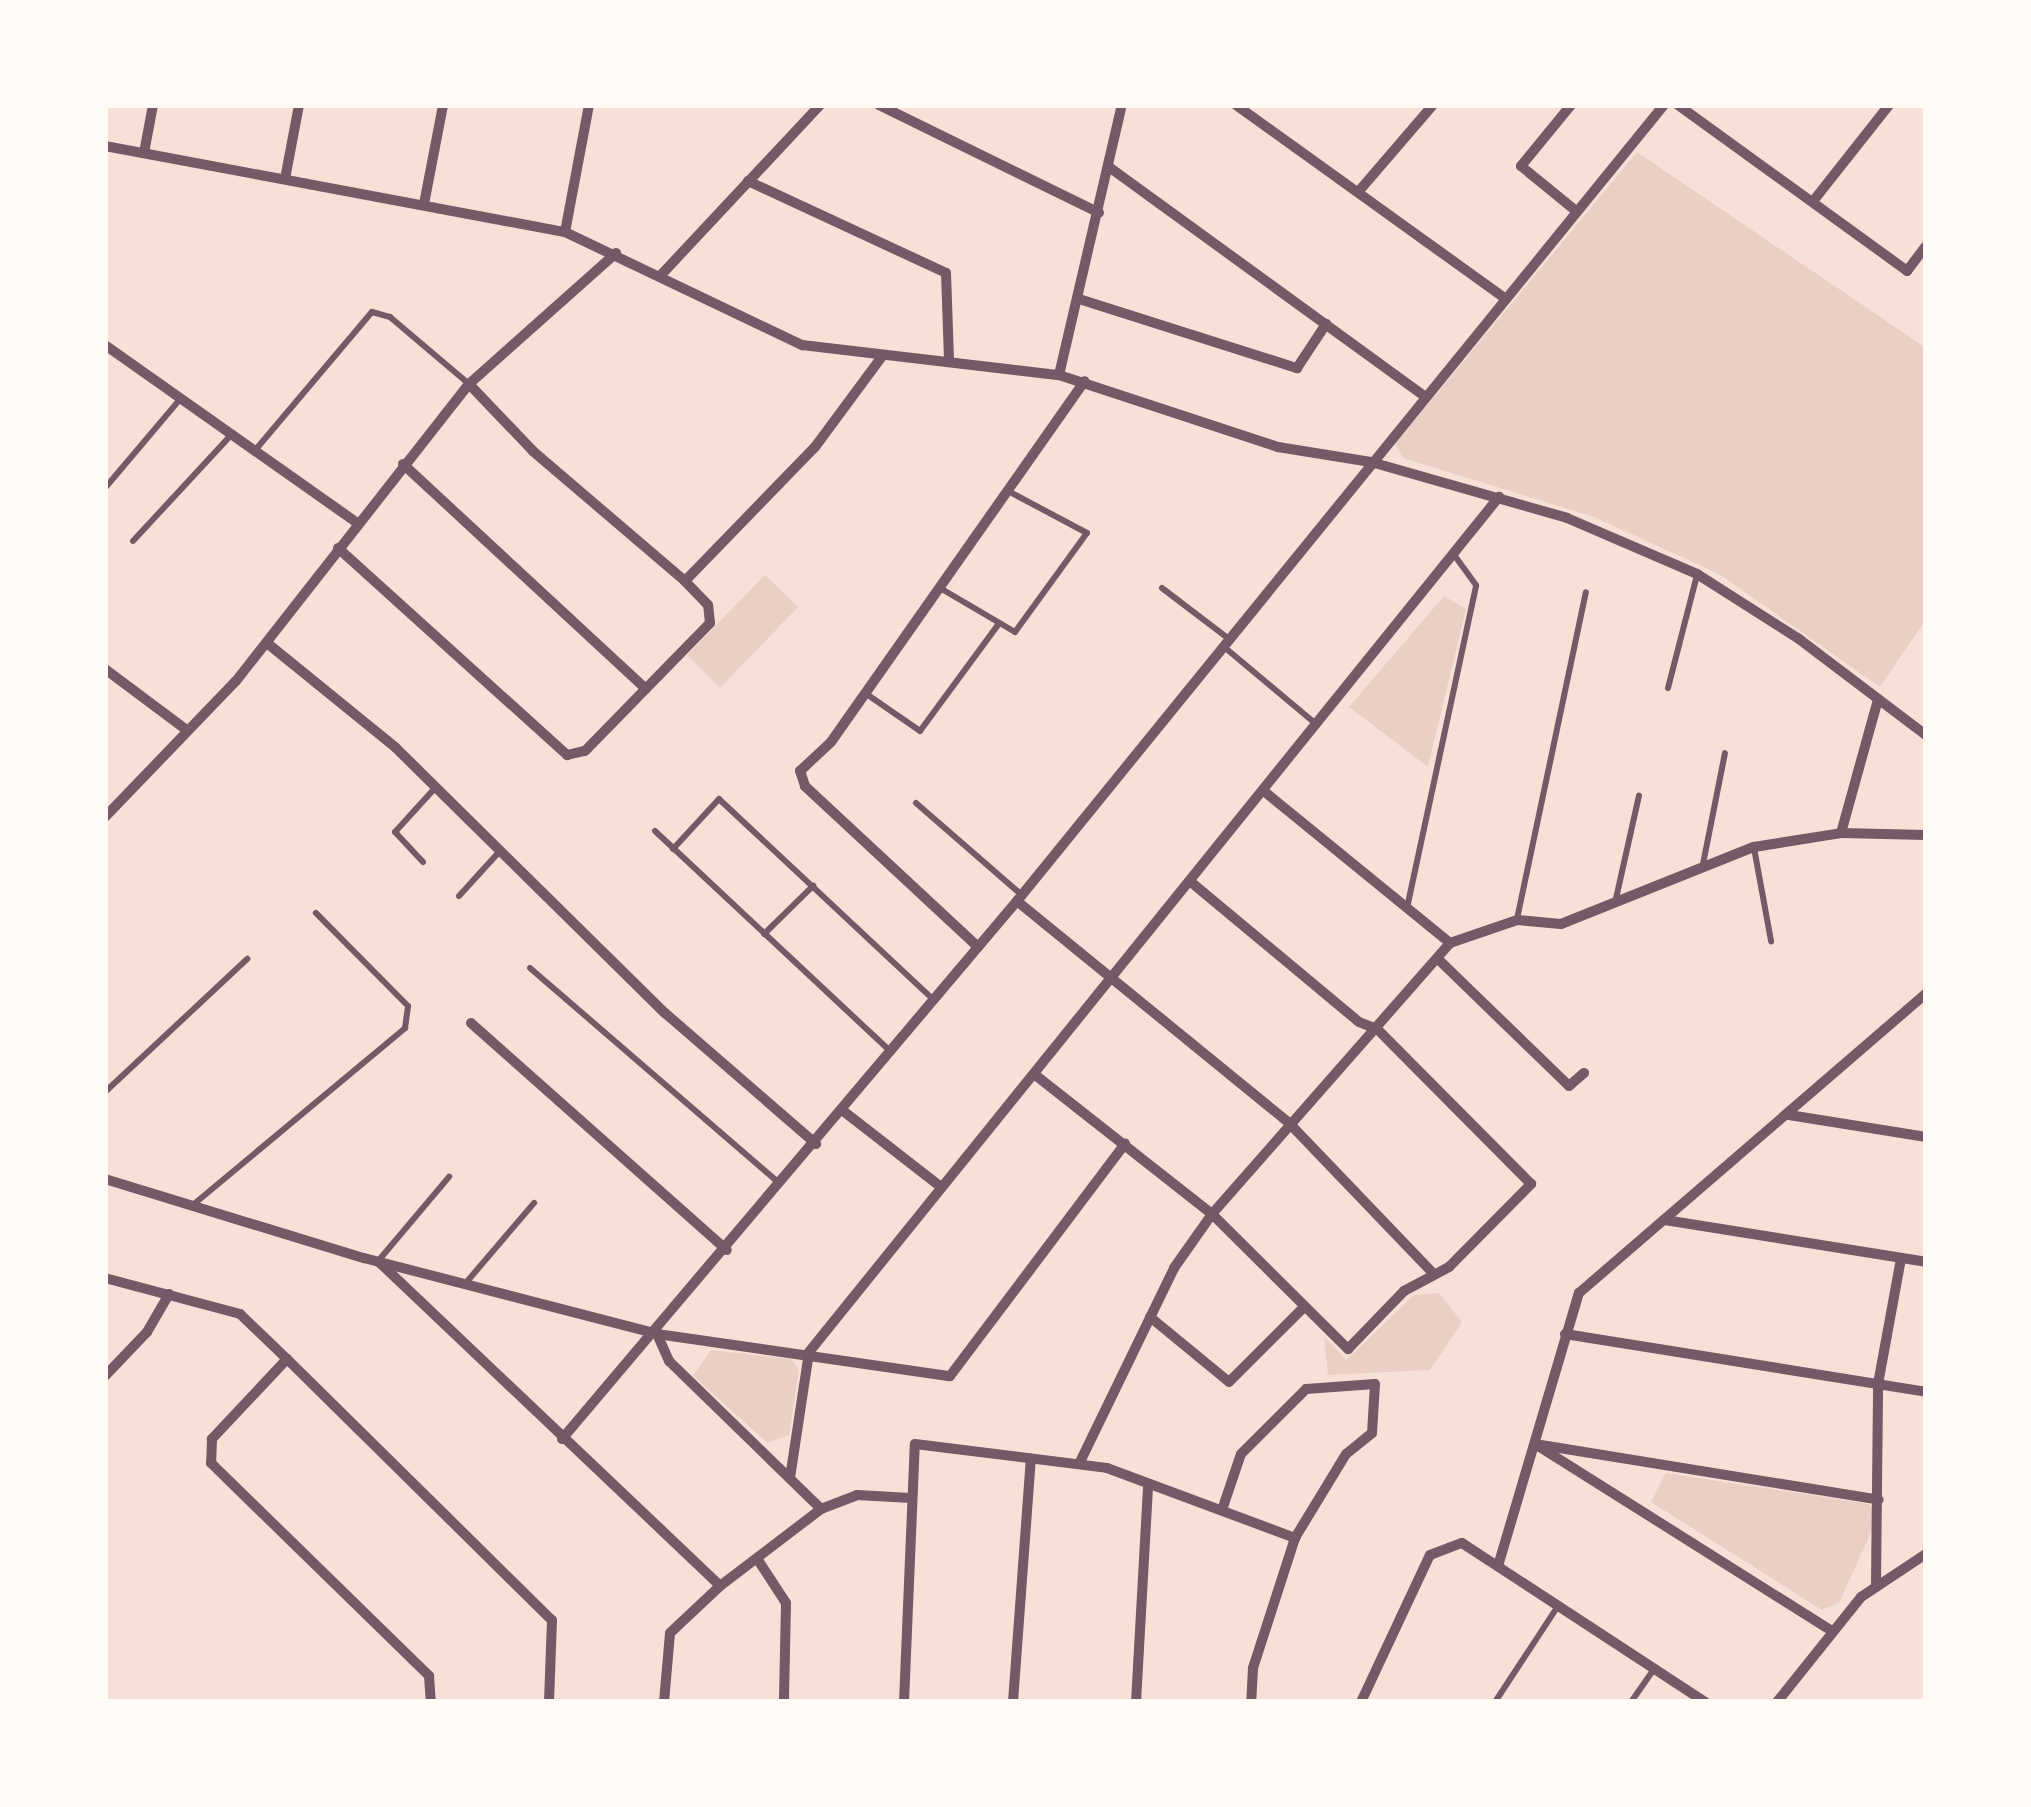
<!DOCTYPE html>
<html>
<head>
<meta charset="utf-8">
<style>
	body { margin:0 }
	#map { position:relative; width:2031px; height:1807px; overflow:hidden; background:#f7e1d7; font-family:"Archivo Narrow",sans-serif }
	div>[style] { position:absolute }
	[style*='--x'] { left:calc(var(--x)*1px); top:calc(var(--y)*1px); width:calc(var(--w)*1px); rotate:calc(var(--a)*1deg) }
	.green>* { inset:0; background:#ebcfc5 }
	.service>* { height:6px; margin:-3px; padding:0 3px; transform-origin:3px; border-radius:3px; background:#755966 }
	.minor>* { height:10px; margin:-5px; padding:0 5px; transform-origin:5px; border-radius:5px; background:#755966 }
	span { translate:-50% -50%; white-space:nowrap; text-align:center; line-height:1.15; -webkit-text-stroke:10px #fffaf5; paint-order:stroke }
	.frame { position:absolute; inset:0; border:108px solid #fffaf5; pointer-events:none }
</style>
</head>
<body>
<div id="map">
	<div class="green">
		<div style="clip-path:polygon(1637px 152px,1926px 348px,1926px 619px,1880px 687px,1719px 574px,1594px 517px,1403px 458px,1395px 444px)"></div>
		<div style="clip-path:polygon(765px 575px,798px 607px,720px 688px,687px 655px)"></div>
		<div style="clip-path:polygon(1444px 596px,1466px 609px,1428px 767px,1349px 707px)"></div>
		<div style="clip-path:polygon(1439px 1293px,1462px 1322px,1430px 1370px,1328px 1375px,1324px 1336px,1346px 1360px,1414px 1295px)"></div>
		<div style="clip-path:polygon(711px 1350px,791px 1359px,799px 1370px,789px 1435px,768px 1443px,693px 1376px)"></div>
		<div style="clip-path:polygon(1666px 1473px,1869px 1504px,1878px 1517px,1839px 1603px,1822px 1610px,1651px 1502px)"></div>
	</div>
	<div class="service">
		<div style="--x:257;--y:448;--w:178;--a:-49.8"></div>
		<div style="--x:372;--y:312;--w:19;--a:16"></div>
		<div style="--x:390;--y:317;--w:104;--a:40.3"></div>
		<div style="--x:105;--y:488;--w:118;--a:-49.8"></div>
		<div style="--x:133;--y:541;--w:147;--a:-47.2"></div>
		<div style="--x:940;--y:588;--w:87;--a:30.4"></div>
		<div style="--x:1015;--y:632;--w:122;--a:-54"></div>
		<div style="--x:1087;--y:533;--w:89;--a:-152"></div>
		<div style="--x:1162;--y:588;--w:84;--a:37.3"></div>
		<div style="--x:1223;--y:646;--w:123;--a:40"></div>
		<div style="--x:1668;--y:688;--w:117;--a:-75.6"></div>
		<div style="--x:865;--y:693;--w:67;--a:34.6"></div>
		<div style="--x:920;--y:731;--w:132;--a:-53.7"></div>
		<div style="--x:916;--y:803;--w:140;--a:41"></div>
		<div style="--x:655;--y:831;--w:322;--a:43.1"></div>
		<div style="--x:1754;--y:848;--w:95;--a:79.6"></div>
		<div style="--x:673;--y:849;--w:68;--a:-47.4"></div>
		<div style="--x:719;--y:799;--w:294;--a:43.1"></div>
		<div style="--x:423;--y:862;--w:41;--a:-133"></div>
		<div style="--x:395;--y:832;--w:59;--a:-47.7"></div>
		<div style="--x:1703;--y:864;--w:113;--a:-78.8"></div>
		<div style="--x:459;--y:896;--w:61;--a:-47.7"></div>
		<div style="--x:1615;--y:903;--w:110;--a:-77.4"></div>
		<div style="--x:1407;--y:908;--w:330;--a:-77.9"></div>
		<div style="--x:1476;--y:585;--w:34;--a:-126"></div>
		<div style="--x:1517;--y:919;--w:334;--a:-78.1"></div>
		<div style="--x:764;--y:934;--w:69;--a:-44.4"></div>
		<div style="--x:530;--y:968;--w:330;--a:40.8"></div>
		<div style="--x:105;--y:1092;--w:195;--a:-43.1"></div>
		<div style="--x:105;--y:1103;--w:17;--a:90"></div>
		<div style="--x:194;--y:1204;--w:275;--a:-39.8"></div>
		<div style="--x:405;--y:1028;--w:22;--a:-82"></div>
		<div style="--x:408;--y:1006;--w:131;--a:-134.7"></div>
		<div style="--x:379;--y:1260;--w:109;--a:-49.9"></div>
		<div style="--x:464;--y:1285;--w:108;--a:-49.5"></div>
		<div style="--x:1495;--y:1702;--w:111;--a:-56.7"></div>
		<div style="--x:1631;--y:1702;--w:39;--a:-55"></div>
	</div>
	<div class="minor">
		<div style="--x:879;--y:105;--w:245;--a:26.1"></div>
		<div style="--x:1236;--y:105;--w:329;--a:35.7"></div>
		<div style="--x:1571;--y:105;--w:79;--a:129.3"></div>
		<div style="--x:1521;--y:166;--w:71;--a:39.3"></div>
		<div style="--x:1678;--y:105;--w:283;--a:35.9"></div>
		<div style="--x:1907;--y:271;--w:31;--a:-53"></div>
		<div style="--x:105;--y:146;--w:468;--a:10.6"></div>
		<div style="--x:565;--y:232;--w:263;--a:25.5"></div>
		<div style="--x:802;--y:345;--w:259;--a:6.7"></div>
		<div style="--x:1059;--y:375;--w:231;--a:18.2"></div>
		<div style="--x:1278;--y:447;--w:94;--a:9.2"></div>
		<div style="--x:1371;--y:462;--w:204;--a:15.9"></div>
		<div style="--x:1567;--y:518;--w:142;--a:23.3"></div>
		<div style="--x:1697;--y:574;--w:121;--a:32.5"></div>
		<div style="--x:1799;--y:639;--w:159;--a:37.1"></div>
		<div style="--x:144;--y:153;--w:49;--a:-79.4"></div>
		<div style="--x:1109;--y:167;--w:388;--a:36"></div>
		<div style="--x:285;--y:179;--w:75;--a:-79.3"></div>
		<div style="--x:748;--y:181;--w:218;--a:24.9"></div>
		<div style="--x:946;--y:273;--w:88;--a:88"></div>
		<div style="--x:1359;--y:191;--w:113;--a:-49.3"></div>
		<div style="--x:1814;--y:200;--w:121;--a:-51.7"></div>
		<div style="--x:424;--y:204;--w:101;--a:-79.1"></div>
		<div style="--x:565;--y:232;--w:129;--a:-79.3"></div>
		<div style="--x:661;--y:275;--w:233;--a:-46.9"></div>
		<div style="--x:1079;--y:299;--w:229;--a:17.6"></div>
		<div style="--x:1297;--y:368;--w:53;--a:-56.6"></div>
		<div style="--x:105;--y:345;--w:307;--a:35.2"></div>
		<div style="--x:1059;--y:375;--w:277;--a:-76.9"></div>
		<div style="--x:403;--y:464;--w:331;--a:42.8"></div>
		<div style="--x:338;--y:548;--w:309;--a:42.1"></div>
		<div style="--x:567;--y:755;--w:18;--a:-13"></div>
		<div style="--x:585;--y:751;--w:179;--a:-45.7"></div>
		<div style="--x:710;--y:623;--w:18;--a:-96"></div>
		<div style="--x:708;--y:605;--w:33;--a:-134"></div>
		<div style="--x:685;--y:581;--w:200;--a:-139.5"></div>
		<div style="--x:533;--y:451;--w:93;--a:-133.7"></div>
		<div style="--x:685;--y:581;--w:187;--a:-45.9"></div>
		<div style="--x:815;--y:447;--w:114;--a:-53.5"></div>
		<div style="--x:267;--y:643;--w:166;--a:39.1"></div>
		<div style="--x:396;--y:748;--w:378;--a:44.6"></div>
		<div style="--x:665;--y:1013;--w:200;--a:40.9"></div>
		<div style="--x:105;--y:669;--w:99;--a:36.8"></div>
		<div style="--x:1265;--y:792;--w:239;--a:39.2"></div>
		<div style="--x:1450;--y:943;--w:71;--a:-18.9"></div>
		<div style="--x:1517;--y:920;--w:44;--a:5.2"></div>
		<div style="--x:1561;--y:924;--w:208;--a:-21.8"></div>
		<div style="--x:1754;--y:847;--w:88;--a:-9.1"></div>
		<div style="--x:1841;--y:833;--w:85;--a:1.3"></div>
		<div style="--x:105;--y:817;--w:189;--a:-46.1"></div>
		<div style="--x:236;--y:681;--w:377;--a:-51.9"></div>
		<div style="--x:469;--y:384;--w:197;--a:-41.7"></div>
		<div style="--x:1841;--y:833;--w:138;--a:-74.5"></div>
		<div style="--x:1017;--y:901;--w:351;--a:39.2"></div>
		<div style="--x:1289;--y:1123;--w:209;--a:46.2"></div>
		<div style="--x:977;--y:946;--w:235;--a:-137.1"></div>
		<div style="--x:805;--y:786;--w:16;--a:-108"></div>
		<div style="--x:800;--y:771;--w:42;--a:-43.1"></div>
		<div style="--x:831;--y:742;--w:441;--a:-54.9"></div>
		<div style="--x:1439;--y:960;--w:181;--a:44.1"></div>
		<div style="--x:1569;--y:1086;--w:20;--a:-41"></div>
		<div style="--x:471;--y:1023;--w:342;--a:41.6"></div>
		<div style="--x:1034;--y:1074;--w:226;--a:38.2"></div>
		<div style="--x:1212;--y:1214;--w:192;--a:44.8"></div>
		<div style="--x:1348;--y:1349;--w:81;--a:-46"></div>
		<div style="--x:1404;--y:1291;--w:51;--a:-28.1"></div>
		<div style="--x:1449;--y:1267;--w:117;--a:-45.3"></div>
		<div style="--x:1531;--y:1184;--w:218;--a:-134.8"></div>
		<div style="--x:1377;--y:1029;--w:19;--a:-159"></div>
		<div style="--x:1359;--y:1022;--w:219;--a:-140.2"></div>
		<div style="--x:842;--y:1110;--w:125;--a:37.9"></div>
		<div style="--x:1789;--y:1115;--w:139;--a:9.1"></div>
		<div style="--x:105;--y:1179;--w:271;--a:17"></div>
		<div style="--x:364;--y:1258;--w:303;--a:14.5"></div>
		<div style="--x:657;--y:1334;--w:296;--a:8.2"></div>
		<div style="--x:950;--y:1376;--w:291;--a:-53"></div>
		<div style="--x:1665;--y:1220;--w:264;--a:9.1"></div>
		<div style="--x:379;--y:1262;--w:470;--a:43.5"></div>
		<div style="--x:105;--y:1278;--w:140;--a:14.9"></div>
		<div style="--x:240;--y:1314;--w:65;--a:43.8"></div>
		<div style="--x:287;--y:1359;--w:372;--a:44.6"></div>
		<div style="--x:552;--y:1620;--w:82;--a:92.1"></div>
		<div style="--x:1150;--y:1317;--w:102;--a:39.4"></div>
		<div style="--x:1229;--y:1382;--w:107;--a:-45"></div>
		<div style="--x:657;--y:1334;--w:30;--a:66"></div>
		<div style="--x:669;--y:1361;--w:212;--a:44.2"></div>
		<div style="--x:1565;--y:1334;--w:366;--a:9.1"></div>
		<div style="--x:287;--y:1359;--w:110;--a:133.2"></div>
		<div style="--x:212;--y:1439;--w:24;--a:92"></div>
		<div style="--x:211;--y:1463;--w:305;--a:44.3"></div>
		<div style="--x:429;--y:1676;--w:26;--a:86"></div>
		<div style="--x:105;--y:1376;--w:61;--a:-46.3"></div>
		<div style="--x:147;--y:1332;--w:44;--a:-59.9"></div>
		<div style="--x:562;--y:1439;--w:705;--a:-49.78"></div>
		<div style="--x:1017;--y:901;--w:1026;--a:-50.9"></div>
		<div style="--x:1535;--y:1444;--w:349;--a:32.2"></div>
		<div style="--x:1541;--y:1445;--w:342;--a:9.2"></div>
		<div style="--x:1079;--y:1464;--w:218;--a:-64.1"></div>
		<div style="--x:1174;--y:1268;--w:66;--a:-54.9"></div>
		<div style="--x:1212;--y:1214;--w:361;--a:-48.7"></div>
		<div style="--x:790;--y:1478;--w:127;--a:-81.4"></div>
		<div style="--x:809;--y:1352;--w:1099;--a:-51.1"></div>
		<div style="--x:1222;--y:1510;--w:59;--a:-71.3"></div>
		<div style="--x:1241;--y:1454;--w:92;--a:-45"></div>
		<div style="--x:1306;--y:1389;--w:69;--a:-4.1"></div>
		<div style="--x:1375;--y:1384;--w:49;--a:93.5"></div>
		<div style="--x:1372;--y:1433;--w:33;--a:141"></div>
		<div style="--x:1346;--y:1454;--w:98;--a:121.3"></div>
		<div style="--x:1295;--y:1538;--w:137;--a:107.9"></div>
		<div style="--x:1253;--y:1668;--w:34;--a:93"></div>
		<div style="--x:758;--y:1560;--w:51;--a:56.9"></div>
		<div style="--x:786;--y:1603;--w:99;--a:91.2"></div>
		<div style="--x:1498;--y:1566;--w:285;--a:-73.5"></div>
		<div style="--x:1579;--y:1293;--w:458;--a:-40.8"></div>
		<div style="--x:1876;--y:1584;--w:200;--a:-89.4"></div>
		<div style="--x:1878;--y:1384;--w:127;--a:-79.6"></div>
		<div style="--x:664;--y:1702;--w:69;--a:-85"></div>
		<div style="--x:670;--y:1633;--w:69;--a:-43.2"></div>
		<div style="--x:720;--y:1586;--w:127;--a:-37.3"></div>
		<div style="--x:821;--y:1509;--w:39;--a:-21"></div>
		<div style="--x:857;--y:1495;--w:54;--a:3.2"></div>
		<div style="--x:904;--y:1702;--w:258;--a:-87.6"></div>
		<div style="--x:915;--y:1444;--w:193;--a:7.1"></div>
		<div style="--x:1107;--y:1468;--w:201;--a:20.4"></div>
		<div style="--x:1013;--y:1702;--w:244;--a:-85.8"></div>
		<div style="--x:1136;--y:1702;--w:218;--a:-86.8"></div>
		<div style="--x:1361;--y:1702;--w:162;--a:-64.9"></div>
		<div style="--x:1430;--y:1555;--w:34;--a:-21"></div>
		<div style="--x:1462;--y:1543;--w:290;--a:33.2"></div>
		<div style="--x:1777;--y:1702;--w:134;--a:-51.3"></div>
		<div style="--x:1861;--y:1597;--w:78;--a:-33.5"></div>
	</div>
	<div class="frame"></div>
</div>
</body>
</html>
